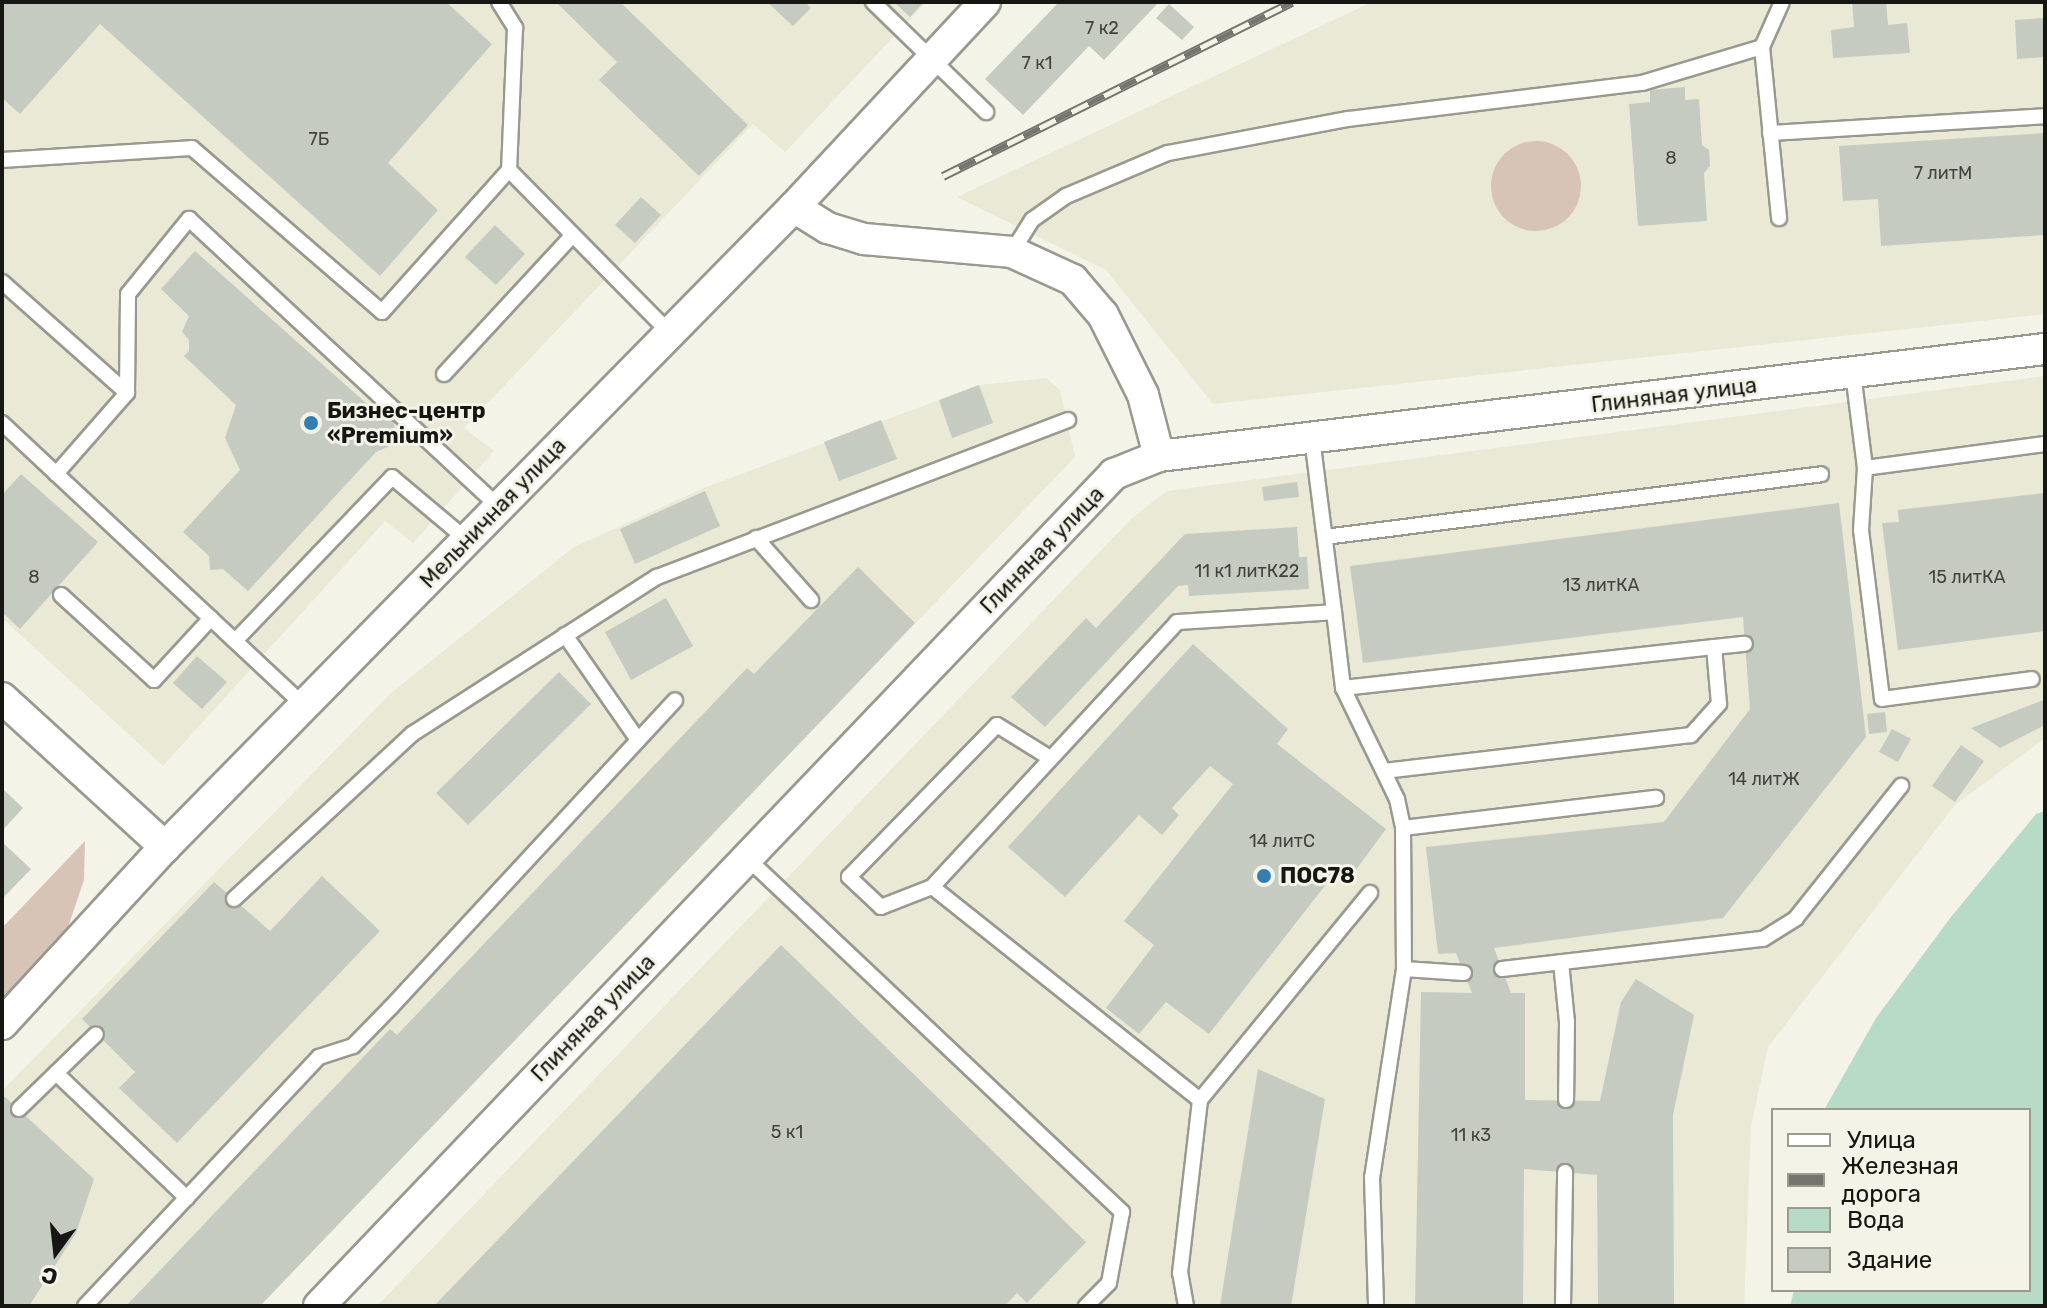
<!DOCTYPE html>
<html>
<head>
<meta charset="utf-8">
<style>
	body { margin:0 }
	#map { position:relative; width:2047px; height:1308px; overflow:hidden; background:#f3f3e8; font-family:Rubik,sans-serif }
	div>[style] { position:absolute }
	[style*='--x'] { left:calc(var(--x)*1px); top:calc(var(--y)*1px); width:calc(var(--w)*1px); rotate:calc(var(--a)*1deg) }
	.built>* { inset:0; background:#e9e9d6 }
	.green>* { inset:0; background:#d8c3b7 }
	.round { border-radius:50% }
	.water>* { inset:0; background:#b8dbc7 }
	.building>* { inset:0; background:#c5cbc1 }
	.roads { filter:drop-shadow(2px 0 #99998f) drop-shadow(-2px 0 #99998f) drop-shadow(0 2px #99998f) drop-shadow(0 -2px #99998f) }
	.service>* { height:14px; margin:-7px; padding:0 7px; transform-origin:7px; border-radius:7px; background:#fff }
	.minor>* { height:30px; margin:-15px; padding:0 15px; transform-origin:15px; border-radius:15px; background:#fff }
	.rail>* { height:9px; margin-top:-4.5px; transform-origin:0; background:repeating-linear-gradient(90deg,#f3f3e8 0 18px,#75756e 0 36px); box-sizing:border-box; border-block:2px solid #75756e }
	.dots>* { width:22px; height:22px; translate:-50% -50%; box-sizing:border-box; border:4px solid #f3f3e8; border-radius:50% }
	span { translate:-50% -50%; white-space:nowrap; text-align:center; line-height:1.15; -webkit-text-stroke:6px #f3f3e8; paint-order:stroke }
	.number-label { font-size:18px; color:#42433e }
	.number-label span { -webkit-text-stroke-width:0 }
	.street-label { font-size:22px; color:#161612 }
	.poi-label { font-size:22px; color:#161612; font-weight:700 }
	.left { translate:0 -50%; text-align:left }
	.frame { position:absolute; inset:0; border:4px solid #161612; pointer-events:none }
	.legend { position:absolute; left:1771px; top:1108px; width:260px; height:184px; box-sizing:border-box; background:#f3f3e8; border:2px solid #9b9b92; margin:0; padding:10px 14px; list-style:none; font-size:24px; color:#161612 }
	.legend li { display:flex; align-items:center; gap:16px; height:40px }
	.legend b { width:40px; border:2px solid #9b9b92 }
	.north { position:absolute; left:16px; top:1212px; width:80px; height:80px; -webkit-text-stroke:6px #f3f3e8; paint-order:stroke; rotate:195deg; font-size:22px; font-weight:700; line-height:32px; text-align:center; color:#161612 }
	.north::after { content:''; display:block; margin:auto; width:28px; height:36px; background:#161612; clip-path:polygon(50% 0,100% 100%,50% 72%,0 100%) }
</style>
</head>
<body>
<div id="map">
	<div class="built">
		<div style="clip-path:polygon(2px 2px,926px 2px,785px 152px,753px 124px,464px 428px,494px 451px,413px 543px,385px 521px,163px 766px,2px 618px)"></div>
		<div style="clip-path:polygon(1372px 2px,2045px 2px,2045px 314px,1213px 404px,1106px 270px,957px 197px)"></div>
		<div style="clip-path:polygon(2045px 376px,2045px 738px,1955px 805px,1768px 1047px,1751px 1126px,1744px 1306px,377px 1306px,1132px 518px,1167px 491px)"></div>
		<div style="clip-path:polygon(1046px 378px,1060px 390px,1075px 457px,260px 1306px,2px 1306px,2px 1091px,391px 693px,574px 547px,704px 488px,979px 385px)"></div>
	</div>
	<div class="green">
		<div class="round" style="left:1491px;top:141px;width:90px;height:90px"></div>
		<div style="clip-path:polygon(85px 841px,84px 880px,66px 933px,2px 1003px,2px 928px)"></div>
	</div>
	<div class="water">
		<div style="clip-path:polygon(2045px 811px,2045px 1306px,1790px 1306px,1794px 1290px,2029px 1290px,2029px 1110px,1824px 1110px,1876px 1018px,1951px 917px,2036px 814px)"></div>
	</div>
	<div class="building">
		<div style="clip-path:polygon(2px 2px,446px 2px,492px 44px,388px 163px,438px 210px,380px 276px,100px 24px,20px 114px,2px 98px)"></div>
		<div style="clip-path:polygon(556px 2px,620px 2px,748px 125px,699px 176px,599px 80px,617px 62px)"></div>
		<div style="clip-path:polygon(767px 2px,805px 2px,811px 8px,793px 26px)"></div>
		<div style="clip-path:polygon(894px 2px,924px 2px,910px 17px)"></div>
		<div style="clip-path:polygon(1059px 2px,1159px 2px,1104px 60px,1089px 46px,1023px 115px,985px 79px)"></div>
		<div style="clip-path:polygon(1852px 2px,1886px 2px,1888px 25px,1907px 23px,1910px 53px,1833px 58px,1831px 30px,1854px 27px)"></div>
		<div style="clip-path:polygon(1169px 4px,1194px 27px,1182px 40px,1156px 18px)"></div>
		<div style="clip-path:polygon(2045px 18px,2045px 57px,2017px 59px,2015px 20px)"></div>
		<div style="clip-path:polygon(1685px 87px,1685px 100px,1699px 99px,1702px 145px,1709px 150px,1710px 166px,1704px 173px,1707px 221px,1638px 226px,1629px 104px,1650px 102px,1650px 90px)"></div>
		<div style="clip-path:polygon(2045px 133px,2045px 235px,1881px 246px,1878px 199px,1843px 201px,1839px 146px)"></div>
		<div style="clip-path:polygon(641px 197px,661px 215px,635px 243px,615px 225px)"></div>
		<div style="clip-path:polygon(495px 225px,525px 254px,496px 285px,465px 257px)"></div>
		<div style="clip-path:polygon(195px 251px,376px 412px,393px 420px,395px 429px,390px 446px,376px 452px,248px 591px,223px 569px,210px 570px,209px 556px,183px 532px,240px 470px,225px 438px,236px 405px,184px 356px,189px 351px,189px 340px,182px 332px,189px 316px,161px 289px)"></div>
		<div style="clip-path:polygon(979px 385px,993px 423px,952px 438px,939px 400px)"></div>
		<div style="clip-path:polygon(881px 420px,897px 459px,839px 481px,824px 442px)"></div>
		<div style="clip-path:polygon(21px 474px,98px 542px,20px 629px,2px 612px,2px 495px)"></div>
		<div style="clip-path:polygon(1297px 482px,1299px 497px,1264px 501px,1262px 487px)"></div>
		<div style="clip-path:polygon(705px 491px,720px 526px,635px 564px,620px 529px)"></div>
		<div style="clip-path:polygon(2045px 493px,2045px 631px,1898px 650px,1882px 523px,1899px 522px,1898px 510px)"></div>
		<div style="clip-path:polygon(1839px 503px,1866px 737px,1723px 918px,1494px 948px,1511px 993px,1525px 993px,1525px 1100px,1600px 1101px,1621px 1002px,1636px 979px,1694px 1015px,1673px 1115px,1674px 1306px,1598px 1306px,1597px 1175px,1524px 1169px,1523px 1306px,1415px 1306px,1421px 992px,1472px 993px,1456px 953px,1438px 954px,1426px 847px,1664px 822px,1750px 709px,1743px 617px,1363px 663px,1350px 566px)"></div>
		<div style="clip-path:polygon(1297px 527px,1299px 557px,1307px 557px,1309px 589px,1189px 596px,1188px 585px,1178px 586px,1045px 727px,1011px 697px,1086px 618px,1096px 628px,1185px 534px)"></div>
		<div style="clip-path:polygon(858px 567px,915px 623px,260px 1306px,126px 1306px,390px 1029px,397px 1035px,747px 668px,754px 674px)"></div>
		<div style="clip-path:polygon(666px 598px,693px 646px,631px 680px,605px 632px)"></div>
		<div style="clip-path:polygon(1193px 644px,1288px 729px,1277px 744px,1386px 829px,1350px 878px,1338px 869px,1209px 1034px,1166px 1002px,1139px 1034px,1106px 1008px,1154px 945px,1124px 921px,1233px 784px,1210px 766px,1172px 808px,1179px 815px,1162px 835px,1139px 815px,1065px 897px,1008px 847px)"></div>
		<div style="clip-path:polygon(197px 656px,227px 682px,202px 709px,173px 683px)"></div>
		<div style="clip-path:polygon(559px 672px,591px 704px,468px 825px,436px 793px)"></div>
		<div style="clip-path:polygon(2044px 700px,2045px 725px,2000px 748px,1971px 728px)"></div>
		<div style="clip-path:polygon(1885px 712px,1887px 732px,1869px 734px,1867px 714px)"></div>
		<div style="clip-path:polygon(1892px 729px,1911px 739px,1898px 762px,1879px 752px)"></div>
		<div style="clip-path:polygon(1961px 745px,1984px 761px,1955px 802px,1932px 786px)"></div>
		<div style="clip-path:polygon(2px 788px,23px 808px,2px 831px)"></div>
		<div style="clip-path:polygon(2px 842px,31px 869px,2px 899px)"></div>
		<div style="clip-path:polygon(322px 876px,380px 931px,177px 1143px,119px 1088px,135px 1072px,82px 1019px,214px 882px,270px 931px)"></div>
		<div style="clip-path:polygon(781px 945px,1086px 1242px,1027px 1303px,1017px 1293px,1005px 1306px,434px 1306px)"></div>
		<div style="clip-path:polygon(1258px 1069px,1325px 1099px,1291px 1306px,1220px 1306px)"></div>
		<div style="clip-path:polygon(2px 1094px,94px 1179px,76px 1233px,29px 1306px,2px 1306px)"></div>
	</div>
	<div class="roads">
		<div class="service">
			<div style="--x:499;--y:2;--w:31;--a:58"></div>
			<div style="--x:515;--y:28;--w:142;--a:92.4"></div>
			<div style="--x:509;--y:170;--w:229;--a:45.4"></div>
			<div style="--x:873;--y:2;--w:158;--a:44.2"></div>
			<div style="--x:1762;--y:47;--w:172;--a:84.3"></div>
			<div style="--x:1770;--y:133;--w:276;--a:-3.5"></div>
			<div style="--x:2;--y:160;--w:190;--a:-3.6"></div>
			<div style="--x:192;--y:148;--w:251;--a:40.8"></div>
			<div style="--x:382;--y:312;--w:191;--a:-48.2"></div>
			<div style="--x:1012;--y:252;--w:38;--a:-58"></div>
			<div style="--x:1032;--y:220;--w:42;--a:-35.2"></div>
			<div style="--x:1066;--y:196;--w:111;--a:-22.9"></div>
			<div style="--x:1168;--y:153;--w:183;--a:-10.7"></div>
			<div style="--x:1348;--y:119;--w:296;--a:-7"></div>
			<div style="--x:1642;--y:83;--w:125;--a:-16.7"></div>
			<div style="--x:1762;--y:47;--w:49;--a:-66"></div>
			<div style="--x:2;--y:282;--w:167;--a:41.6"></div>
			<div style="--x:1853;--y:373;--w:96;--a:82.8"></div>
			<div style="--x:1865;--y:468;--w:62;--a:93.7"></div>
			<div style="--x:1861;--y:530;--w:170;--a:82.9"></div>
			<div style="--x:1882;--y:699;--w:151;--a:-7.6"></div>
			<div style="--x:444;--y:374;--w:188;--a:-47.2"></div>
			<div style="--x:2;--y:423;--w:414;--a:43.1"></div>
			<div style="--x:1865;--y:468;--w:182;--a:-7.6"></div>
			<div style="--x:56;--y:474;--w:108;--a:-48.8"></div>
			<div style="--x:127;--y:393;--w:99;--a:-89.4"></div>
			<div style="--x:128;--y:294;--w:97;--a:-50.9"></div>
			<div style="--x:189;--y:219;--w:423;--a:42.9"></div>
			<div style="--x:1325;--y:537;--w:500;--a:-7.2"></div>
			<div style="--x:756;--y:538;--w:83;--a:48.4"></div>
			<div style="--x:61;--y:595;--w:126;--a:42.4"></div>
			<div style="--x:154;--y:680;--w:84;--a:-47.4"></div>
			<div style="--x:1334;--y:612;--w:77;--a:83.2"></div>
			<div style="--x:1343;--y:688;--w:123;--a:64.1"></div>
			<div style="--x:1397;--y:799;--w:30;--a:78"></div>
			<div style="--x:1403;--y:828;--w:141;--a:89.6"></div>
			<div style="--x:1404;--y:969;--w:210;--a:98.7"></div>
			<div style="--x:1372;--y:1177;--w:129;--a:88.2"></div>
			<div style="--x:565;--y:635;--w:128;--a:55.2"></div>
			<div style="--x:235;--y:641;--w:227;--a:-46.2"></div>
			<div style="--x:392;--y:477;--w:98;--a:40"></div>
			<div style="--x:1714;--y:647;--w:31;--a:-6"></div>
			<div style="--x:1343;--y:688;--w:373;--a:-6.3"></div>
			<div style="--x:1714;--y:647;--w:57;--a:85"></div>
			<div style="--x:1719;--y:704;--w:42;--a:132.1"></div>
			<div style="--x:1691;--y:735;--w:309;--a:173.3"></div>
			<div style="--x:1403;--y:828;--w:255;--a:-6.8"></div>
			<div style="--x:747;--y:858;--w:516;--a:43.35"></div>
			<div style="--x:1122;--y:1212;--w:72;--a:100.4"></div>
			<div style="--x:1109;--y:1283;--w:33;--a:135"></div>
			<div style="--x:932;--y:887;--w:55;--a:158.6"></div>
			<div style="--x:881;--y:907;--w:44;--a:-136.8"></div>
			<div style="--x:849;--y:877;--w:212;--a:-45.8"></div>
			<div style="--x:997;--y:725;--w:62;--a:31.9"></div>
			<div style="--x:234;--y:899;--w:243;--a:-42.8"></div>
			<div style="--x:412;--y:734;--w:291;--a:-32.7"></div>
			<div style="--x:657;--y:577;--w:440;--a:-20.9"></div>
			<div style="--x:1561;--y:962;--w:60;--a:84.3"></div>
			<div style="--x:1567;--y:1022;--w:78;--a:90.7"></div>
			<div style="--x:1404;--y:969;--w:60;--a:3.8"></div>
			<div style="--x:1502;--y:969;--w:263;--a:-6.6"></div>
			<div style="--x:1763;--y:939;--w:39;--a:-32"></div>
			<div style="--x:1796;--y:918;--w:169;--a:-51.5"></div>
			<div style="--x:56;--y:1073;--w:181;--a:43.7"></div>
			<div style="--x:1200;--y:1100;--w:268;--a:-50.6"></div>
			<div style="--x:19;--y:1109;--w:107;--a:-44.2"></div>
			<div style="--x:85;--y:1306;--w:342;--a:-46.8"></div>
			<div style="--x:319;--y:1057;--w:36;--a:-18"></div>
			<div style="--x:353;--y:1046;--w:54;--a:-45.7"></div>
			<div style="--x:391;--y:1007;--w:418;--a:-47.2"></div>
			<div style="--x:1186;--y:1306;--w:34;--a:-100"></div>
			<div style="--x:1180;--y:1273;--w:174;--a:-83.4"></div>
			<div style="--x:1200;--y:1100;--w:342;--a:-141.5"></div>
			<div style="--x:932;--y:887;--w:361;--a:-47.2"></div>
			<div style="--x:1177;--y:622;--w:157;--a:-3.6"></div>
			<div style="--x:1334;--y:612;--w:174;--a:-97.2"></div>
			<div style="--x:1563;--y:1306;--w:134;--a:-89.1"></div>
		</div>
		<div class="minor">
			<div style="--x:794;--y:207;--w:40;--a:32"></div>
			<div style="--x:828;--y:228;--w:38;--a:17"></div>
			<div style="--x:864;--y:239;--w:149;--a:5"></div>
			<div style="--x:1012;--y:252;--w:67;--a:24.7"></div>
			<div style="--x:1073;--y:280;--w:46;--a:49.4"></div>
			<div style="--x:1103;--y:315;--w:89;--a:63.4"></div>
			<div style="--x:1143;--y:395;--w:63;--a:75.3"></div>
			<div style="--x:2;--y:698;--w:221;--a:42.4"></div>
			<div style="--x:2;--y:1024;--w:241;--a:-47.4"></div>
			<div style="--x:165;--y:847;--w:897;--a:-45.5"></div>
			<div style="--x:794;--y:207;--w:280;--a:-47"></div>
			<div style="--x:319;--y:1306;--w:1151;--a:-46.3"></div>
			<div style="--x:1114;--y:474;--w:48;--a:-21.8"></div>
			<div style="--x:1159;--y:456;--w:892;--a:-6.89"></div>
		</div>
	</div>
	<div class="rail">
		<div style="--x:943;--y:176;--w:390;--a:-26.5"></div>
	</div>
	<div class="dots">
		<div style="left:311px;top:423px;background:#337fb2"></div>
		<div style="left:1264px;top:876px;background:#337fb2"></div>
	</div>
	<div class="number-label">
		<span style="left:1102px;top:28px">7 к2</span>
		<span style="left:1037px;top:63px">7 к1</span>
		<span style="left:319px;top:139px">7Б</span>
		<span style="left:1671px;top:158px">8</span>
		<span style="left:1943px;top:173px">7 литМ</span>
		<span style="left:1247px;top:571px">11 к1 литК22</span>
		<span style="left:34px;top:577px">8</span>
		<span style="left:1967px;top:577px">15 литКА</span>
		<span style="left:1601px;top:585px">13 литКА</span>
		<span style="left:1764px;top:779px">14 литЖ</span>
		<span style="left:1282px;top:841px">14 литС</span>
		<span style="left:787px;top:1132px">5 к1</span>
		<span style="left:1471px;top:1135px">11 к3</span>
	</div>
	<div class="street-label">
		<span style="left:1674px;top:395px;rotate:-7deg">Глиняная улица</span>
		<span style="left:493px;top:513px;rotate:-46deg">Мельничная улица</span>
		<span style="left:1042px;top:550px;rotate:-46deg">Глиняная улица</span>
		<span style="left:593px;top:1018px;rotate:-46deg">Глиняная улица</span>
	</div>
	<div class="poi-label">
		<span class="left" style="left:327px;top:423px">Бизнес-центр<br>«Premium»</span>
		<span class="left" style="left:1280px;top:876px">ПОС78</span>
	</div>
	<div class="frame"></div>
	<ul class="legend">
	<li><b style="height:10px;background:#fff"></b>Улица</li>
	<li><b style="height:10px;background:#75756e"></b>Железная дорога</li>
	<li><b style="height:22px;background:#b8dbc7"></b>Вода</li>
	<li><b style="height:22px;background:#c5cbc1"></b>Здание</li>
	</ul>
	<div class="north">С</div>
</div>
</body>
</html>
